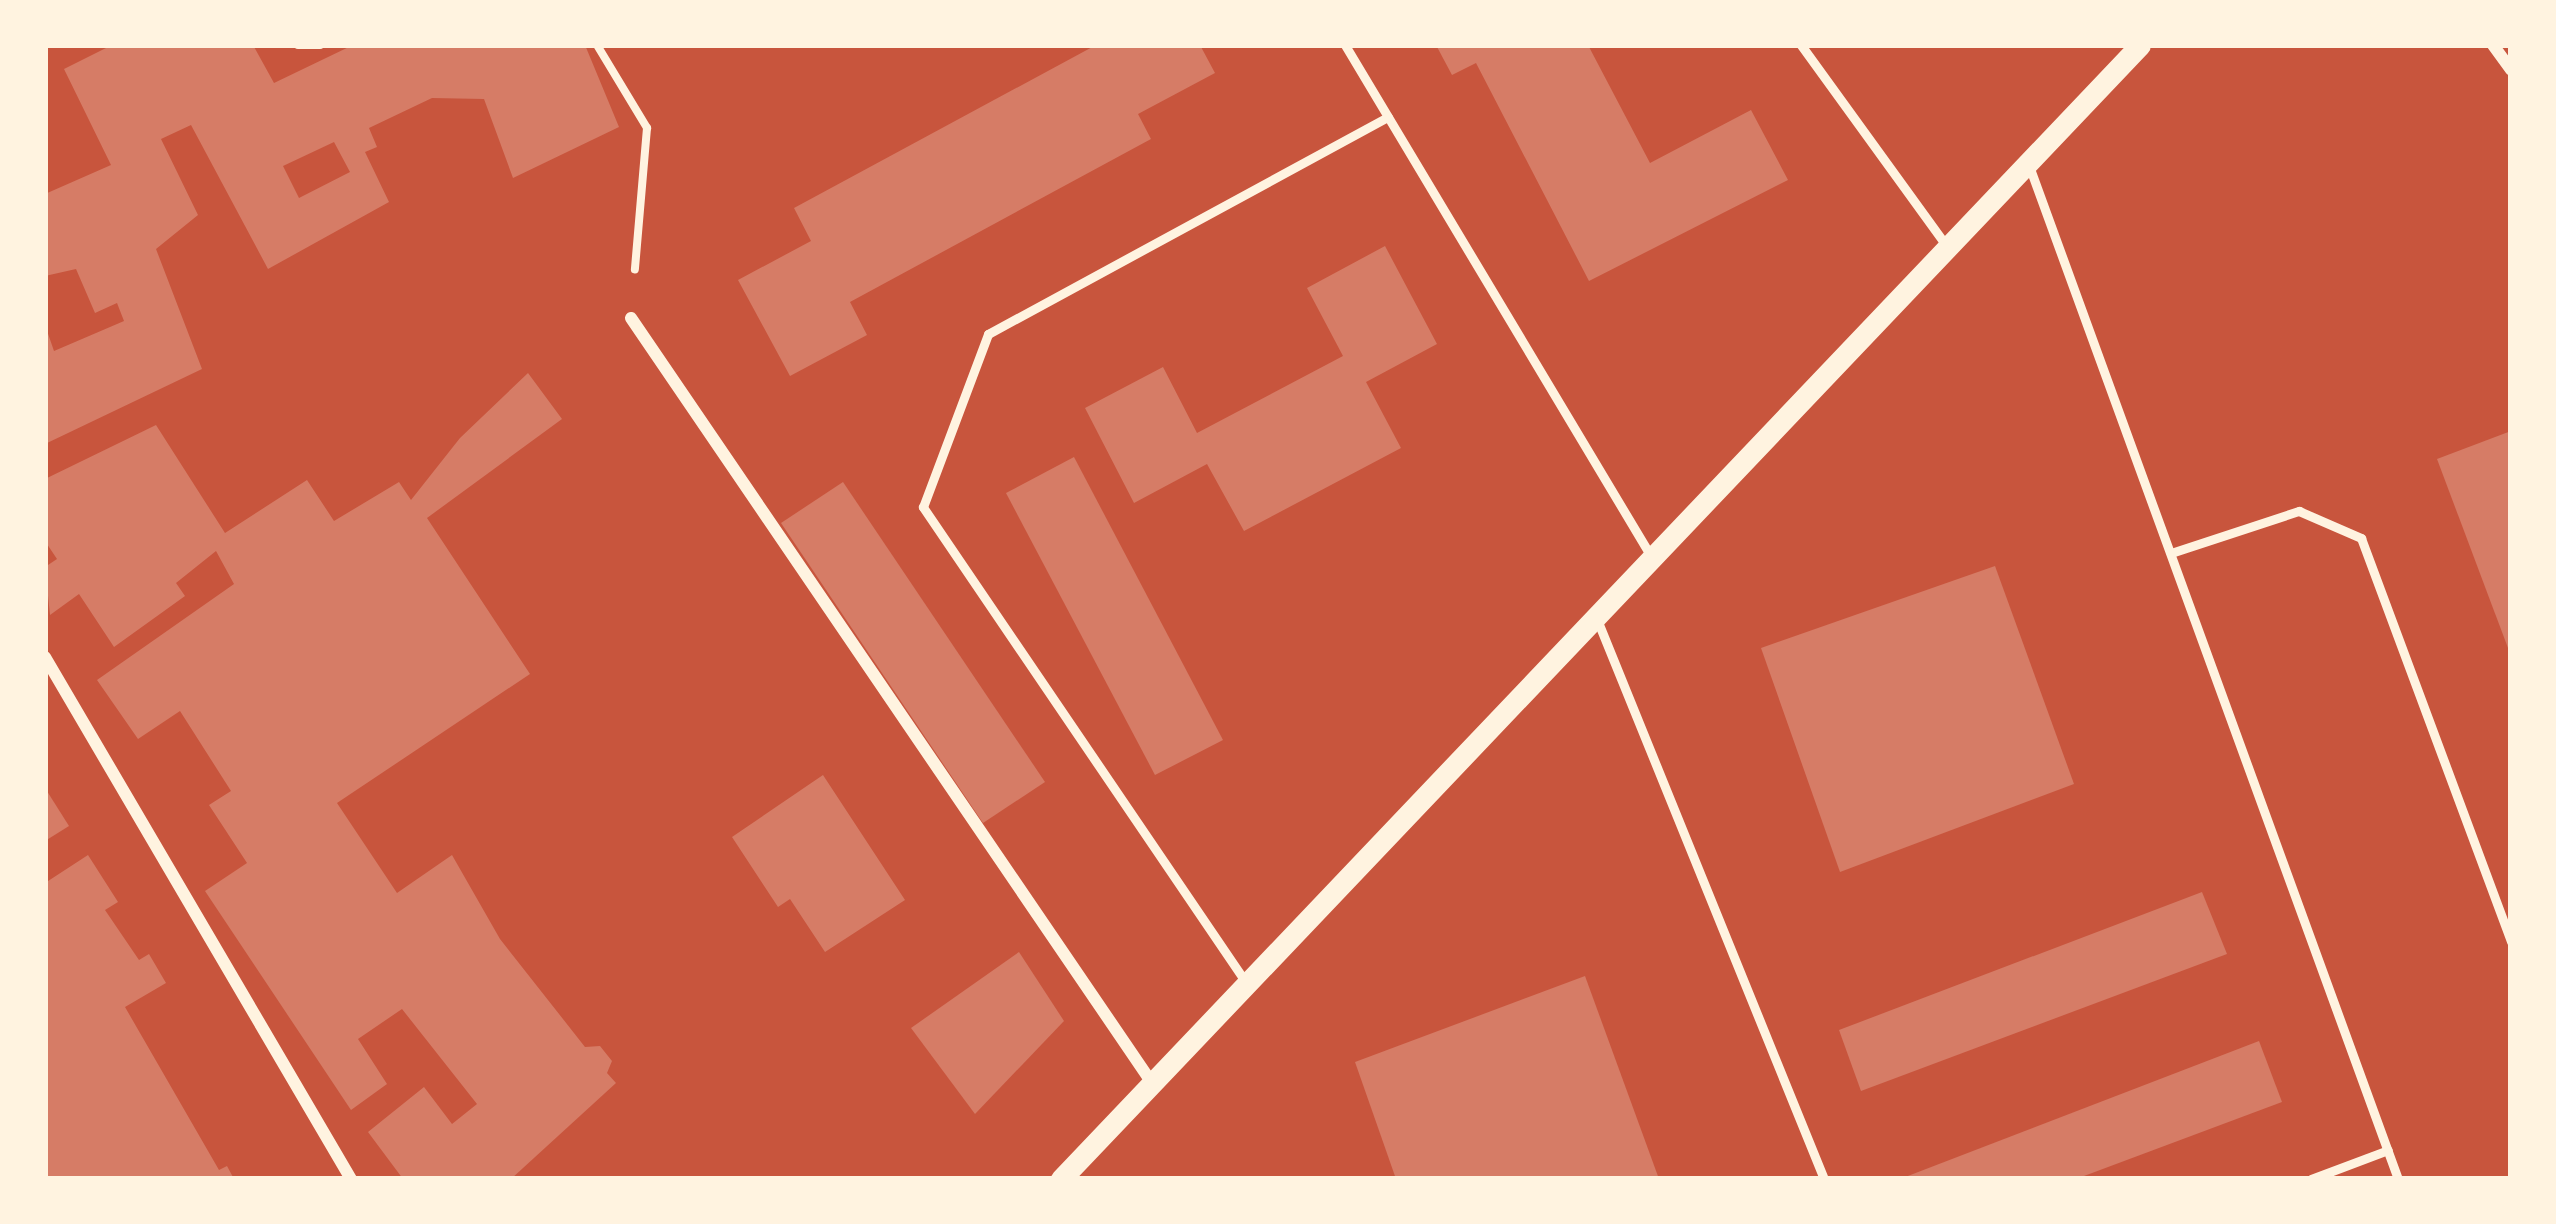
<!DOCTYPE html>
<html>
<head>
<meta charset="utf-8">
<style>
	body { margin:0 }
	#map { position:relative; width:2556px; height:1224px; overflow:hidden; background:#c8553d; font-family:Manrope,sans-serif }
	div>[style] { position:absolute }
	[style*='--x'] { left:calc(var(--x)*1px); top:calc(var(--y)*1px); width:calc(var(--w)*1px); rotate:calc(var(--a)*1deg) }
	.building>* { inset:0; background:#d67c66 }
	.path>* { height:8px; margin:-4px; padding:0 4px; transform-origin:4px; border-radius:4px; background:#fff3e0 }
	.service>* { height:9px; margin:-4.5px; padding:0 4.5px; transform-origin:4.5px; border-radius:4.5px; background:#fff3e0 }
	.minor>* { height:12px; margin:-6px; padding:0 6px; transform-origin:6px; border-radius:6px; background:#fff3e0 }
	.tertiary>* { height:21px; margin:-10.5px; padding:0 10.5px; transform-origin:10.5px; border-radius:10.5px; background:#fff3e0 }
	span { translate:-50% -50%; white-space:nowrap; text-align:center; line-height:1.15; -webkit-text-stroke:9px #fff3e0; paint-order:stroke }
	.frame { position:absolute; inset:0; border:48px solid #fff3e0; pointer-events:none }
</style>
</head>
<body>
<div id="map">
	<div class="building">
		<div style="clip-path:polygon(evenodd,112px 45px,253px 45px,274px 83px,353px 45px,585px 45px,619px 127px,513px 178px,484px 99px,432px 98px,369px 128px,377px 147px,365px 152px,389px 202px,268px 269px,191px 125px,161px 139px,198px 215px,156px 249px,202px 369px,45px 444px,45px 325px,54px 351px,124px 321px,117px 303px,95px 313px,76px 269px,45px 276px,45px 194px,111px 165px,64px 69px,112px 45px,334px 142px,350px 172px,299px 198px,283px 166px,334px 142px)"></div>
		<div style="clip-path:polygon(1096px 45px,1200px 45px,1215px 73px,1138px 114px,1151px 139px,850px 302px,867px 335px,790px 376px,738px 280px,811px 241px,794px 208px)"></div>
		<div style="clip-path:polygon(1436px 45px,1588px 45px,1650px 163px,1751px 110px,1788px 180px,1589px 281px,1476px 63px,1452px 75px)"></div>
		<div style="clip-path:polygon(1385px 246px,1437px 344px,1366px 382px,1401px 448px,1244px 531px,1207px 464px,1134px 503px,1085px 408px,1163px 367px,1197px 433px,1343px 356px,1307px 288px)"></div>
		<div style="clip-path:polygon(528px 373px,562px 419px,427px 518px,530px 674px,337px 803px,397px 893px,452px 855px,500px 939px,585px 1047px,600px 1046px,612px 1061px,607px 1073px,616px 1083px,511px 1179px,403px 1179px,368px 1132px,424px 1087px,452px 1124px,477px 1104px,402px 1009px,358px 1039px,387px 1084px,351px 1110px,205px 891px,247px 863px,209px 805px,231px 791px,180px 711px,138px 739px,97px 680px,234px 584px,216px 551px,176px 583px,185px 596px,114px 647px,79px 594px,50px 615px,45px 567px,57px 559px,45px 541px,45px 479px,156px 425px,225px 533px,307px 480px,334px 521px,399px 482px,411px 500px,460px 438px)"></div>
		<div style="clip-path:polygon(2511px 431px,2511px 656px,2437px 459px)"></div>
		<div style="clip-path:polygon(1074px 457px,1223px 740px,1155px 775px,1006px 493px)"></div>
		<div style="clip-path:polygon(843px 482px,1045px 782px,983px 823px,781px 523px)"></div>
		<div style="clip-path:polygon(1995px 566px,2074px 784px,1840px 872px,1761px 648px)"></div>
		<div style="clip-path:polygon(823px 775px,905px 900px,825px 952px,790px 899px,778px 907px,732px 837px)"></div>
		<div style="clip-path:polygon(45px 788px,69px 826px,45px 841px)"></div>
		<div style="clip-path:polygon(88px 855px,118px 902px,105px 910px,139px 960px,149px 954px,166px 983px,125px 1007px,219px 1170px,227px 1166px,234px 1179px,45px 1179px,45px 883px)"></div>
		<div style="clip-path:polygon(2202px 892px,2227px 954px,1861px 1091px,1839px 1030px)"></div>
		<div style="clip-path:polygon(1019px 952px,1064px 1021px,975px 1114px,911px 1028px)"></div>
		<div style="clip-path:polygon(1585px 976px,1659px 1179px,1396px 1179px,1355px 1062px)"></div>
		<div style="clip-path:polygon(2259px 1041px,2282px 1102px,2076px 1179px,1900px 1179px)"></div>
	</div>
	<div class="path">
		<div style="--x:298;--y:45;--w:22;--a:0"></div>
		<div style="--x:597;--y:45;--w:97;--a:58.9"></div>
		<div style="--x:647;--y:128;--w:142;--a:94.9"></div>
	</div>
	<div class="service">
		<div style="--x:1345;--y:45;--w:598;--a:59.1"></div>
		<div style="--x:1801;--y:45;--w:249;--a:54.1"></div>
		<div style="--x:2028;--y:163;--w:1081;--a:69.99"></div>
		<div style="--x:2171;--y:553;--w:135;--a:-18.2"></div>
		<div style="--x:2299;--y:511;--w:68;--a:23.5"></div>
		<div style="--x:2361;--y:538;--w:431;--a:69.6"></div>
		<div style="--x:1596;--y:617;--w:606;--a:67.92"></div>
		<div style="--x:1247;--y:984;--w:577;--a:-124.19"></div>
		<div style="--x:923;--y:507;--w:185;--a:-69.4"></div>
		<div style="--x:988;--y:334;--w:455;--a:-28.5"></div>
		<div style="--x:2311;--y:1179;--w:82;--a:-20.6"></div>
	</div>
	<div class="minor">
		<div style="--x:2493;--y:45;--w:31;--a:54"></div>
		<div style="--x:631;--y:318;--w:926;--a:55.74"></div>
		<div style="--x:45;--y:657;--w:605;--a:59.62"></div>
	</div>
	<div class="tertiary">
		<div style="--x:1061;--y:1179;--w:1565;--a:-46.42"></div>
	</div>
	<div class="frame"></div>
</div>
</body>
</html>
